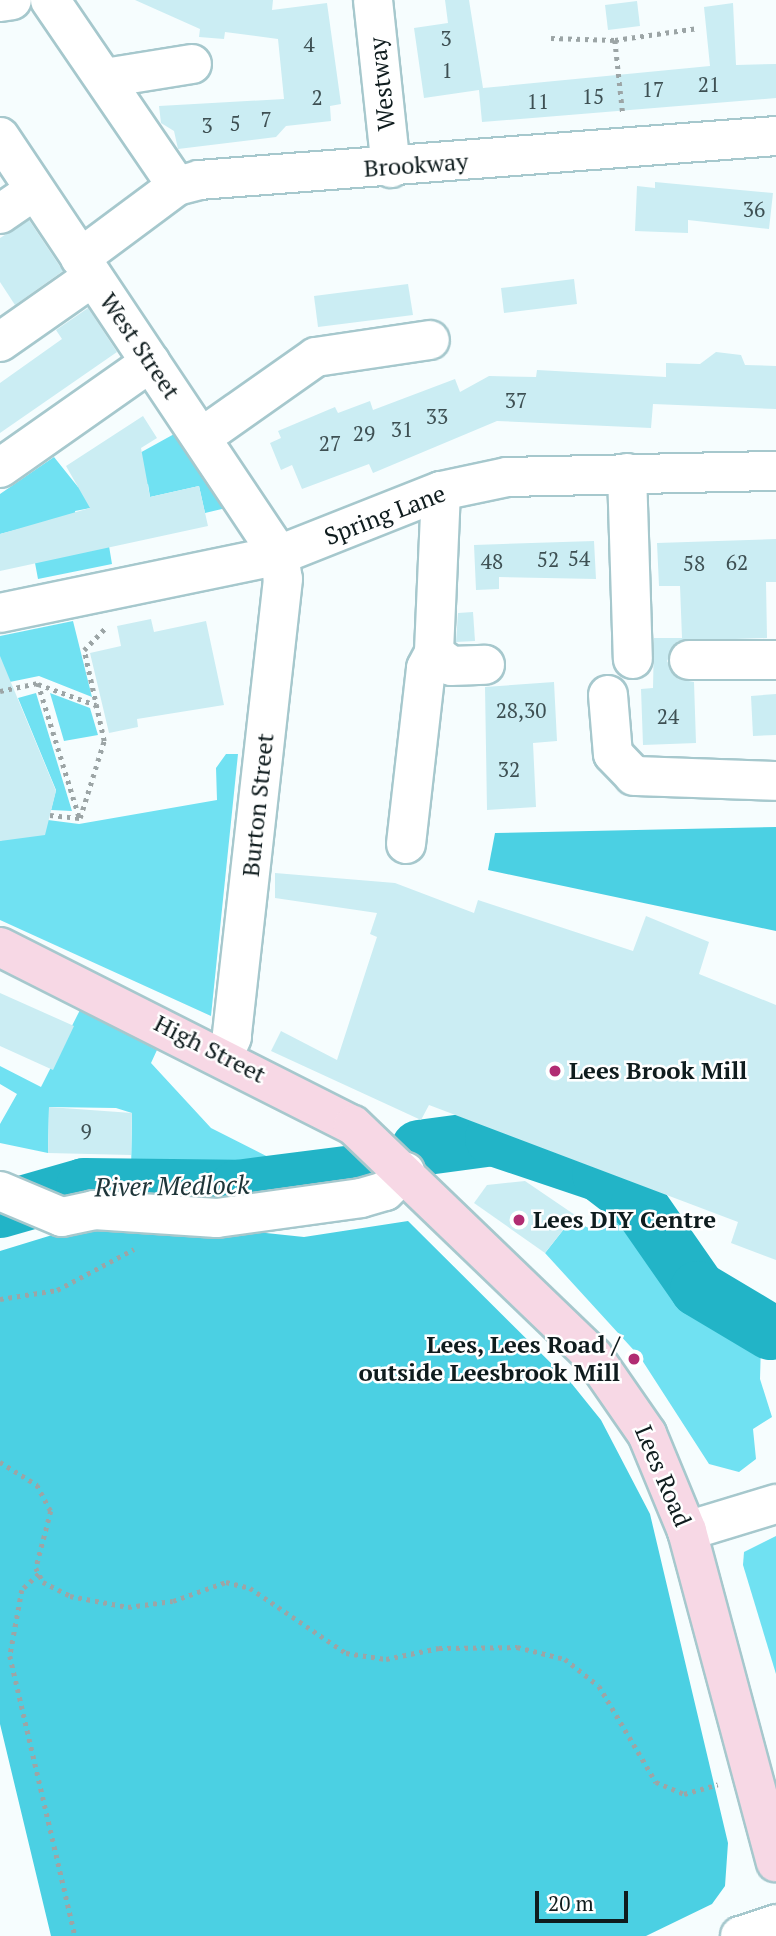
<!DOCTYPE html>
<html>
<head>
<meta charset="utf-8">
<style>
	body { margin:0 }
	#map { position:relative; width:776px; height:1936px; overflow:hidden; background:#f6fdfe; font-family:"PT Serif",serif }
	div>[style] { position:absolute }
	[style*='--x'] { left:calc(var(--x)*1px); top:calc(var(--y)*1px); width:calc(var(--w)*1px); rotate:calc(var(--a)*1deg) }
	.green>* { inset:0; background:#70e1f2 }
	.forest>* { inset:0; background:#4bd0e3 }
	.river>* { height:56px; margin:-28px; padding:0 28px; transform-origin:28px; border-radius:28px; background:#22b4c7 }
	.building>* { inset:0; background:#cbedf3 }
	.path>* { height:4.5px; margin-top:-2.25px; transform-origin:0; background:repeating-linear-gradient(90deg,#9ca5a6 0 3.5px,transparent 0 8.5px) }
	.roads { filter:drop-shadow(2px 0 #a6c8cd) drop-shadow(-2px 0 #a6c8cd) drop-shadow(0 2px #a6c8cd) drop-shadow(0 -2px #a6c8cd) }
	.minor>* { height:38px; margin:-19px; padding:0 19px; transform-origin:19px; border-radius:19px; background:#fff }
	.major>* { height:38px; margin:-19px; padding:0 19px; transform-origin:19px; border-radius:19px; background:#f7d8e5 }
	.dots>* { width:19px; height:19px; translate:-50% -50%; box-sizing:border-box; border:4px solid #fff; border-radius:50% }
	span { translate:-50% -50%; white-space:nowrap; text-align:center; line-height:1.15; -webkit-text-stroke:5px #fff; paint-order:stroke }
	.number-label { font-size:21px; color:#3e5053 }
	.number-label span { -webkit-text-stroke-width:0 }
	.street-label { font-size:24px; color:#0f1c1e }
	.poi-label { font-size:24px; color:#0f1c1e; font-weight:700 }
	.left { translate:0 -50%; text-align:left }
	.right { translate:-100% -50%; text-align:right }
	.water-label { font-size:26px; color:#1e3539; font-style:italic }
	.scale { position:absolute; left:535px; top:1891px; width:93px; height:32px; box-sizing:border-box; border:4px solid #0f1c1e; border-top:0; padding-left:9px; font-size:21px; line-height:24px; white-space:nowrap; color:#0f1c1e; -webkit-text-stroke:5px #fff; paint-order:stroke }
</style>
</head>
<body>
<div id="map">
	<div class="green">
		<div style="clip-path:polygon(176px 433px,226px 508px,205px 513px,199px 486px,150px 497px,148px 484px,126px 501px,75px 511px,82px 550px,109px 546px,112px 564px,38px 579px,35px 563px,51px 521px,0 534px,0 494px,54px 457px,78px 487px)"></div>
		<div style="clip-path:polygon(73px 621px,92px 697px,39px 676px,0 684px,0 636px)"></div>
		<div style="clip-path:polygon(36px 693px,72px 811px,51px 810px,56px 790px,18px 698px)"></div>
		<div style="clip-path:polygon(50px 693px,90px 708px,98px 735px,64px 741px)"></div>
		<div style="clip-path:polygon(226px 754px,238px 754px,211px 1016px,0 920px,0 841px,48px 820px,79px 824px,217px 800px,216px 768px)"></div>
		<div style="clip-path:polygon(80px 1010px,157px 1050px,151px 1063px,211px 1128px,280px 1163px,231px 1172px,131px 1174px,132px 1113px,116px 1108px,49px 1107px,48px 1153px,0 1143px,0 1124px,17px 1094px,0 1084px,0 1066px,41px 1087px)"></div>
		<div style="clip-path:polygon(613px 1203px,654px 1238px,695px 1301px,761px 1344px,760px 1379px,772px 1417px,753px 1429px,756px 1459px,739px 1472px,709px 1464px,640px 1357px,545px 1253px,571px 1220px,591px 1229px)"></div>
		<div style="clip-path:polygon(776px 1536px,776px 1674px,743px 1565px,744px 1552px)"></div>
	</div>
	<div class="forest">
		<div style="clip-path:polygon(776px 827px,776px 931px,488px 870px,495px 833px)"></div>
		<div style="clip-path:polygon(111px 1217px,304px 1237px,408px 1221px,572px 1384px,601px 1420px,650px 1514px,728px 1843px,725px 1886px,712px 1904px,646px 1936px,51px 1936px,0 1724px,0 1251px)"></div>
	</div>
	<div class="river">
		<div style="--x:419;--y:1148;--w:75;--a:-7.7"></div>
		<div style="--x:493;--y:1138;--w:113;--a:18.6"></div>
		<div style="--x:600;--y:1174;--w:49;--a:37.6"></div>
		<div style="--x:639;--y:1204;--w:103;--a:55.2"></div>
		<div style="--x:698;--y:1289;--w:84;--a:30.8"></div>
		<div style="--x:0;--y:1210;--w:87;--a:-15.9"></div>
		<div style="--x:84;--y:1186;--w:153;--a:0.7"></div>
		<div style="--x:237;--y:1188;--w:110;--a:-7.3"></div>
	</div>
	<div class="building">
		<div style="clip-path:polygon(135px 0,273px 0,272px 10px,327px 3px,341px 104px,330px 106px,331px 121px,286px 126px,276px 137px,178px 149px,174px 131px,161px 123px,159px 106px,284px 99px,278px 39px,225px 32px,224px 39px,199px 37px,200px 29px)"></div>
		<div style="clip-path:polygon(445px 0,469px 0,483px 88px,710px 66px,704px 7px,733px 3px,736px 65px,776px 64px,776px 98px,482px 122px,479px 90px,424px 98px,414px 28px,448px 23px)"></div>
		<div style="clip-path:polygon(637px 1px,640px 26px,608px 30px,605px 5px)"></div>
		<div style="clip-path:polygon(655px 182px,773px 193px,769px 229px,688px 220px,688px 233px,635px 231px,637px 186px,655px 188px)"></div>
		<div style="clip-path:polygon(29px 220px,63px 271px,15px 305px,0 282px,0 238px)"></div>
		<div style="clip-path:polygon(574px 279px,577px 304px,504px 313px,501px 288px)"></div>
		<div style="clip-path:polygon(408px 284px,413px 315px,318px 327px,314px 296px)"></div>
		<div style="clip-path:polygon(88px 308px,117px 352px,0 433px,0 383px,62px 339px,56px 330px)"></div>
		<div style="clip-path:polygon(716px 352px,741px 355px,745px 365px,776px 366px,776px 409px,653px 404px,651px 428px,497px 421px,373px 473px,369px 464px,302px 489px,292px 465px,281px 470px,270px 443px,281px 438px,278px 431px,335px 407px,338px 413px,370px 401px,373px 410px,455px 379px,460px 392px,489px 376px,536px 377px,537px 370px,666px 377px,666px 363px,700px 364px)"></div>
		<div style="clip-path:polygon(143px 416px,157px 438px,141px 448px,150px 497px,199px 486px,208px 526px,0 571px,0 534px,90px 508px,66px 466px)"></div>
		<div style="clip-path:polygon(776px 539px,776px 582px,766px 582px,767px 638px,678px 641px,667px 661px,678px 679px,694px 682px,696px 743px,643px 745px,641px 689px,653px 688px,654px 638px,682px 638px,680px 586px,659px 586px,657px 543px)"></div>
		<div style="clip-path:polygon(594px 541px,596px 579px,499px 577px,499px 589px,476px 590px,474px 545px)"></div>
		<div style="clip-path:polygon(473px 612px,475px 641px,456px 642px,458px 613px)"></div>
		<div style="clip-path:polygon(151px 619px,154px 632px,206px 621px,224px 705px,137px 719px,138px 727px,109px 733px,90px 653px,121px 646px,117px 626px)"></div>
		<div style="clip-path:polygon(0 656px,56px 791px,45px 835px,0 841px)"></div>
		<div style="clip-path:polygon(554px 682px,557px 741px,533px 743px,536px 807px,487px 810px,485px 687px)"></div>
		<div style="clip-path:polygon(776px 694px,776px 735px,753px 736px,751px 696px)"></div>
		<div style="clip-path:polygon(275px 873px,395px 883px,474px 913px,478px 900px,633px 951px,646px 916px,709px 942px,699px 974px,776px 1005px,776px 1260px,731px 1243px,738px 1222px,429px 1105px,421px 1120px,271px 1051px,281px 1031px,337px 1060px,377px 937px,370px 934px,377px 913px,275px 898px)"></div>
		<div style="clip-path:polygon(0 993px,74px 1026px,53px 1070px,0 1046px)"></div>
		<div style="clip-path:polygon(49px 1107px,132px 1113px,131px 1155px,48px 1153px)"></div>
		<div style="clip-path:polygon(525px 1181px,575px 1215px,545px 1253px,474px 1203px,487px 1185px)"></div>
	</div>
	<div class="path">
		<div style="--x:551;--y:38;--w:64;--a:1.8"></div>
		<div style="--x:615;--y:40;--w:75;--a:83.9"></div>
		<div style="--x:615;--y:40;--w:84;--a:-8.2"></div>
		<div style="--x:38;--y:684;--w:62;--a:19.9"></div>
		<div style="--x:0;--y:691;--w:39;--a:-12"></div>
		<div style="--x:38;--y:683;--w:139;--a:72.9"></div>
		<div style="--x:50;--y:815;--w:30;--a:6"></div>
		<div style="--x:80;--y:818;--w:81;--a:-72.7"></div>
		<div style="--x:104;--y:741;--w:93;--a:-102.4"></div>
		<div style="--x:84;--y:650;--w:32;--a:-46"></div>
		<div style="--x:0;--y:1299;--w:58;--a:-9"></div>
		<div style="--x:57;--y:1290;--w:87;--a:-28"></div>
		<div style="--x:0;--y:1462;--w:44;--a:31.9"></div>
		<div style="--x:37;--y:1485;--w:30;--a:62"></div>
		<div style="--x:51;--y:1511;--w:59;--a:104.7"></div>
		<div style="--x:36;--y:1568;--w:16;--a:63"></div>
		<div style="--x:43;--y:1582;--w:30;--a:27"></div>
		<div style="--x:70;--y:1596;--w:59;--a:10.7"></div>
		<div style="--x:128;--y:1607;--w:45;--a:-7.6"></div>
		<div style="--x:173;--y:1601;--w:56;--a:-19.7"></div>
		<div style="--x:226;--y:1582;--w:25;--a:14"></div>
		<div style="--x:250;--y:1588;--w:116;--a:34.1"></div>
		<div style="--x:346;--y:1653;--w:40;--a:8.5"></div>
		<div style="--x:386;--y:1659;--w:54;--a:-11.7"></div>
		<div style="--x:439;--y:1648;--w:78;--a:-0.7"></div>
		<div style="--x:517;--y:1647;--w:49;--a:14"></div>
		<div style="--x:565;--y:1659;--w:43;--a:38.5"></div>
		<div style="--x:599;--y:1686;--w:112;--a:59.3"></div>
		<div style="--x:656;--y:1782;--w:30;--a:23"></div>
		<div style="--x:684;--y:1794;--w:35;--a:-16"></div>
		<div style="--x:39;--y:1574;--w:23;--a:137"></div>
		<div style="--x:22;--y:1590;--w:67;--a:100.3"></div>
		<div style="--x:10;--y:1656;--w:287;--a:76.9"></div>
	</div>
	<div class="roads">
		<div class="minor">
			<div style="--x:50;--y:0;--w:225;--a:55.7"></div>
			<div style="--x:373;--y:0;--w:169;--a:83.9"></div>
			<div style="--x:0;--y:2;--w:12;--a:-9"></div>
			<div style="--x:105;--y:78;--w:88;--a:-9.1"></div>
			<div style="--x:0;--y:137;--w:503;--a:56.28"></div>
			<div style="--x:279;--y:555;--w:24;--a:81"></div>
			<div style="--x:283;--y:579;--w:461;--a:96.4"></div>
			<div style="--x:232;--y:1037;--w:20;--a:114"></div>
			<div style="--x:0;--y:214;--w:42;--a:-34.4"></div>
			<div style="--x:80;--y:258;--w:121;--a:-36.6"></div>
			<div style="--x:177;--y:186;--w:23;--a:-15"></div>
			<div style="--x:199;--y:180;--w:579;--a:-4.36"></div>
			<div style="--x:0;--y:342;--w:113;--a:-35"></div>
			<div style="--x:202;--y:437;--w:139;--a:-35.1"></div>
			<div style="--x:316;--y:357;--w:115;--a:-8.5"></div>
			<div style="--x:0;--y:468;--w:184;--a:-35.1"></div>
			<div style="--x:627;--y:473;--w:186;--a:88.2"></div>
			<div style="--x:441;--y:491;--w:162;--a:92.5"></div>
			<div style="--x:434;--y:653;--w:21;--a:37"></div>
			<div style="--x:451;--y:666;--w:34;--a:-2"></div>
			<div style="--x:0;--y:613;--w:285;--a:-11.7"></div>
			<div style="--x:279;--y:555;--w:174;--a:-21.6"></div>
			<div style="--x:441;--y:491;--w:67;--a:-12"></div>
			<div style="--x:507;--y:477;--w:269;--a:-1.3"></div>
			<div style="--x:689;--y:660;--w:87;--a:0"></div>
			<div style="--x:608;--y:695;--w:59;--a:85.2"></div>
			<div style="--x:613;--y:754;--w:30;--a:46"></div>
			<div style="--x:634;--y:776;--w:142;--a:2"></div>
			<div style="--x:406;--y:844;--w:177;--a:-83.5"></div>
			<div style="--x:426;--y:668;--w:17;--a:-62"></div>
			<div style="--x:0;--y:1191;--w:67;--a:22.8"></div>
			<div style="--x:62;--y:1217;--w:33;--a:-12"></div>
			<div style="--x:94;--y:1210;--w:123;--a:3.7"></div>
			<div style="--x:217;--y:1218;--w:145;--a:-7.9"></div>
			<div style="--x:361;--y:1198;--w:25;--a:-16"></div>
			<div style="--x:385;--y:1191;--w:28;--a:-44"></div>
			<div style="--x:687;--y:1531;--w:93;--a:-16.9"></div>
			<div style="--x:740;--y:1936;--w:38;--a:-18"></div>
		</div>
		<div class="major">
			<div style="--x:0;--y:947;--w:395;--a:26.8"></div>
			<div style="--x:353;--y:1125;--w:333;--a:43.9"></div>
			<div style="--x:593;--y:1356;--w:95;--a:55.3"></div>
			<div style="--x:647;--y:1434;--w:105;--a:67.6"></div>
			<div style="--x:687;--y:1531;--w:343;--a:75"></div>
		</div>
	</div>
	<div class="dots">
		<div style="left:555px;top:1071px;background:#b12c72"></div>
		<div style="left:519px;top:1220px;background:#b12c72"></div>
		<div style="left:634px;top:1359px;background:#b12c72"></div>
	</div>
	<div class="number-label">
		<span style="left:446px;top:38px">3</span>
		<span style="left:309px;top:44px">4</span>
		<span style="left:447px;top:70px">1</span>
		<span style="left:709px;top:84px">21</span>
		<span style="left:653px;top:89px">17</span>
		<span style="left:593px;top:96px">15</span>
		<span style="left:317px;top:97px">2</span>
		<span style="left:538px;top:101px">11</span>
		<span style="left:266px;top:119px">7</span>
		<span style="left:235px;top:123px">5</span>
		<span style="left:207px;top:125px">3</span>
		<span style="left:754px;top:209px">36</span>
		<span style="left:516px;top:400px">37</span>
		<span style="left:437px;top:416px">33</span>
		<span style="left:402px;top:429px">31</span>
		<span style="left:364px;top:433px">29</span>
		<span style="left:330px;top:443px">27</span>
		<span style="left:579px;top:558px">54</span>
		<span style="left:548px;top:559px">52</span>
		<span style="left:492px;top:561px">48</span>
		<span style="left:737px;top:562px">62</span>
		<span style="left:694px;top:563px">58</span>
		<span style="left:521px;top:710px">28,30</span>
		<span style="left:668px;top:716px">24</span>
		<span style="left:509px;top:769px">32</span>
		<span style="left:86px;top:1131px">9</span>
	</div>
	<div class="street-label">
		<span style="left:382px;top:84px;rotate:-96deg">Westway</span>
		<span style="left:416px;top:165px;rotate:-4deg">Brookway</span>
		<span style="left:140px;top:346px;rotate:56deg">West Street</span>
		<span style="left:385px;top:515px;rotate:-21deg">Spring Lane</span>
		<span style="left:258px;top:805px;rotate:-84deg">Burton Street</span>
		<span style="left:210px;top:1049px;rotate:27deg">High Street</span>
		<span style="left:663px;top:1476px;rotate:67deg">Lees Road</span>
	</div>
	<div class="poi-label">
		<span class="left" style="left:569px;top:1071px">Lees Brook Mill</span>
		<span class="left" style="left:533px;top:1220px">Lees DIY Centre</span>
		<span class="right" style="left:620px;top:1359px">Lees, Lees Road /<br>outside Leesbrook Mill</span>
	</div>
	<div class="water-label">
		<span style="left:172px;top:1186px;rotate:-1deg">River Medlock</span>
	</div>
	<div class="scale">20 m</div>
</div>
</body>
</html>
